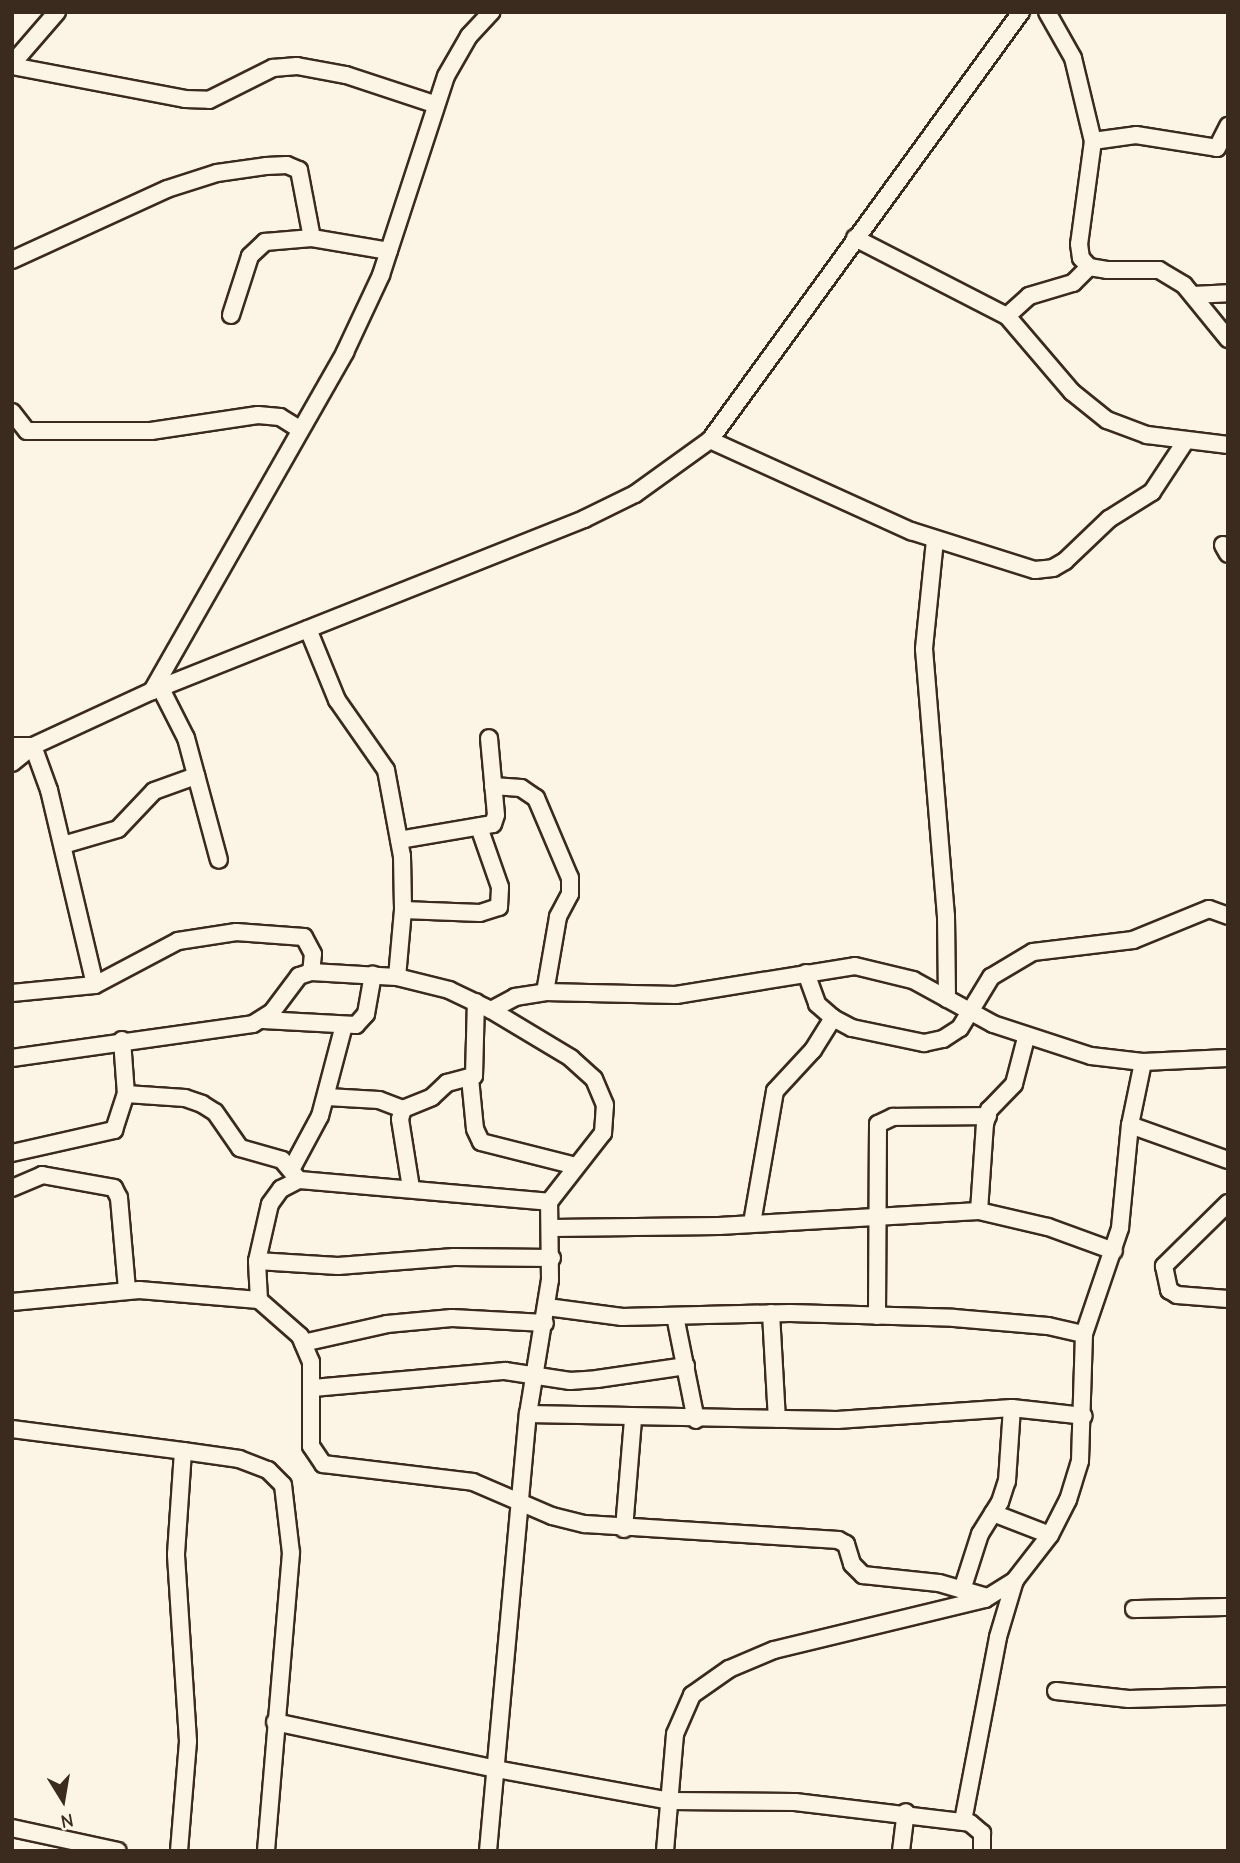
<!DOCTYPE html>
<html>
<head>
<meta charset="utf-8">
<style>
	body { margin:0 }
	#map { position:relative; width:1240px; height:1863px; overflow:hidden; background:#fcf5e5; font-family:"Comic Neue",sans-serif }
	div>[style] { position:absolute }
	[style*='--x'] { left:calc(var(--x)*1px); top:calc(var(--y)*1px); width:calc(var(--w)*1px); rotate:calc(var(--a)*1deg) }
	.roads { filter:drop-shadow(2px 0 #3b2a1e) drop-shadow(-2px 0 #3b2a1e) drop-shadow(0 2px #3b2a1e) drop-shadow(0 -2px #3b2a1e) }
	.street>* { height:16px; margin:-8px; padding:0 8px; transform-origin:8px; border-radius:8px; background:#fcf5e5 }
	span { translate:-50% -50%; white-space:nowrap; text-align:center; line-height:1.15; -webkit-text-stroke:6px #fcf5e5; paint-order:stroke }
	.frame { position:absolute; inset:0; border:14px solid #3b2a1e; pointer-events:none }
	.north { position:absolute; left:28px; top:1765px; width:70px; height:70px; -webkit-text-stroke:5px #fcf5e5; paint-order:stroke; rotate:169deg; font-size:19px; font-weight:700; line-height:28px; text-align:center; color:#3b2a1e }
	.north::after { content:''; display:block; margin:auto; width:24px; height:32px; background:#3b2a1e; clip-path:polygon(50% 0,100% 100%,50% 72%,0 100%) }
</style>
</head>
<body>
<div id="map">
	<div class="roads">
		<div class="street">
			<div style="--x:1047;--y:12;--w:53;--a:60.5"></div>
			<div style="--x:1073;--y:58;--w:85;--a:76.5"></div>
			<div style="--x:1093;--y:141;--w:104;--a:97.7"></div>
			<div style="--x:1079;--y:244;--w:14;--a:82"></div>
			<div style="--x:1081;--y:258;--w:12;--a:48"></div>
			<div style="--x:1089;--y:267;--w:18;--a:9"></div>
			<div style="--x:1107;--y:270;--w:52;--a:0"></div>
			<div style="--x:1159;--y:270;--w:29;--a:31"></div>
			<div style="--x:1184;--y:285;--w:70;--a:50.8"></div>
			<div style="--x:12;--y:64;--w:69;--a:-49.1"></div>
			<div style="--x:12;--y:66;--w:176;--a:10.8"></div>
			<div style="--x:185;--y:99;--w:24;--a:2"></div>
			<div style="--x:209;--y:100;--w:72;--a:-26.6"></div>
			<div style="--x:273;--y:68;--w:24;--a:-5"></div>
			<div style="--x:297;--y:66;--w:50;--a:10.4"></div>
			<div style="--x:346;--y:75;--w:93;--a:18.2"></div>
			<div style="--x:1093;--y:141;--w:43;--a:-7.9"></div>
			<div style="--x:1136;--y:135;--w:82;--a:9.1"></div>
			<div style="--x:1217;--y:148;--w:25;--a:-63"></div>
			<div style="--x:855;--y:238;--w:171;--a:27.2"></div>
			<div style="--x:1007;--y:316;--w:100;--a:49.5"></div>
			<div style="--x:1072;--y:392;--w:45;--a:38.7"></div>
			<div style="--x:1107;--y:420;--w:43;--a:20.6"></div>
			<div style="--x:1147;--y:435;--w:82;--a:7"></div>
			<div style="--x:12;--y:260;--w:170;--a:-24.6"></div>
			<div style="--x:167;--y:189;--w:52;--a:-17.7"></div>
			<div style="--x:217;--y:173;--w:49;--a:-8.1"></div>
			<div style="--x:266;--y:166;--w:21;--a:-3"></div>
			<div style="--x:287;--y:165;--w:13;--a:23"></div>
			<div style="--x:299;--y:170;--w:69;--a:79.2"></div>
			<div style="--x:1193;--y:295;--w:35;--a:-3"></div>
			<div style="--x:231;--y:315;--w:62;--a:-72.1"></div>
			<div style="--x:250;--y:256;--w:21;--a:-43"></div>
			<div style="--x:265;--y:242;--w:47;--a:-4.9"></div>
			<div style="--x:312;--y:238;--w:78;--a:9.6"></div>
			<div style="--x:1007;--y:316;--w:30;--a:-42"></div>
			<div style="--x:1029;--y:296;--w:46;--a:-16.5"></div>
			<div style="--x:1073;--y:283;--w:23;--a:-45"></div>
			<div style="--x:12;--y:412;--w:24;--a:52"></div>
			<div style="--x:27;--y:431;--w:124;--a:0"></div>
			<div style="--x:151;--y:431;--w:108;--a:-8.5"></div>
			<div style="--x:258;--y:415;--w:22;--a:5"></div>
			<div style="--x:280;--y:417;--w:22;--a:32"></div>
			<div style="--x:710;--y:440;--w:221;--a:24.4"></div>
			<div style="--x:911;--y:531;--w:130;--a:17.5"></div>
			<div style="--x:1035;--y:570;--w:18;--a:-6"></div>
			<div style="--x:1053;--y:568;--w:14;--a:-30"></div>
			<div style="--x:1065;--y:561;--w:61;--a:-43.7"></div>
			<div style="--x:1109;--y:519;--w:51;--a:-32.1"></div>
			<div style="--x:1152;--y:492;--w:60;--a:-56.6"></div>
			<div style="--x:935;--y:540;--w:110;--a:95.8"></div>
			<div style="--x:924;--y:649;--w:268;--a:85.3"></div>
			<div style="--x:946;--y:916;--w:83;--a:89.3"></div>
			<div style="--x:1223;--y:545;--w:10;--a:61"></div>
			<div style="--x:308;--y:629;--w:77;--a:67.8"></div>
			<div style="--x:337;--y:700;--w:85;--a:55"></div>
			<div style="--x:386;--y:770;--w:87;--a:79.5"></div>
			<div style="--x:402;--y:856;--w:54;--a:88.9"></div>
			<div style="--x:403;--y:910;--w:67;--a:95.1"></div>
			<div style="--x:397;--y:977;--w:54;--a:14"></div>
			<div style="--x:449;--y:990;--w:47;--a:25.5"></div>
			<div style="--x:491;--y:1010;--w:27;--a:-28"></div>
			<div style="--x:515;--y:997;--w:30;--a:-9"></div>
			<div style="--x:545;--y:992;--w:131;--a:1.3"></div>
			<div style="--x:676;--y:995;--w:181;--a:-9.2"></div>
			<div style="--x:855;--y:966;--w:60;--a:13.6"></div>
			<div style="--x:913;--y:980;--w:91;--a:28.8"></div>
			<div style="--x:993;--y:1024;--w:103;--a:18.1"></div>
			<div style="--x:1091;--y:1056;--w:52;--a:6.6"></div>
			<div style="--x:1143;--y:1062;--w:85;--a:-2.7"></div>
			<div style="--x:160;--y:687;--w:57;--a:63"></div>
			<div style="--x:186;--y:738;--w:126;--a:74.9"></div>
			<div style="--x:152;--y:691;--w:390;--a:-60.3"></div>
			<div style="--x:345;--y:352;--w:85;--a:-64.9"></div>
			<div style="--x:381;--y:275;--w:209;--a:-71.9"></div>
			<div style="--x:446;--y:76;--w:46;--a:-60.1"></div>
			<div style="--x:469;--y:36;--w:33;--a:-47"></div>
			<div style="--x:12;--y:746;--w:21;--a:0"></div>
			<div style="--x:33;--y:746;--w:47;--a:70"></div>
			<div style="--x:49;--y:790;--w:200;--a:76.7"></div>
			<div style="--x:12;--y:763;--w:27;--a:-39"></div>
			<div style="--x:33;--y:746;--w:131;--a:-24.8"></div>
			<div style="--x:152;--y:691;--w:465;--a:-21.7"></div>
			<div style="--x:584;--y:519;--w:57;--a:-26.1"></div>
			<div style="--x:635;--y:494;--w:92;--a:-35.8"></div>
			<div style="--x:710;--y:440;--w:529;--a:-54"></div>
			<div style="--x:493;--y:786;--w:28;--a:4"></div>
			<div style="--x:521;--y:788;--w:18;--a:34"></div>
			<div style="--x:536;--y:798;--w:87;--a:67"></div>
			<div style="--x:570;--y:878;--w:16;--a:90"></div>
			<div style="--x:570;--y:894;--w:26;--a:118"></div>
			<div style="--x:558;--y:917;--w:76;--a:99.8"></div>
			<div style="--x:399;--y:840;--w:95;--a:-9.7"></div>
			<div style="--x:493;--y:824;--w:9;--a:-72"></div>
			<div style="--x:496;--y:815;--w:77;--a:-95.2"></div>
			<div style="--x:63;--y:845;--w:57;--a:-16.2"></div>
			<div style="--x:118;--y:829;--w:52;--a:-46.5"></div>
			<div style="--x:154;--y:791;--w:45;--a:-19.7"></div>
			<div style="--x:403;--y:910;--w:77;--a:2.2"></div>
			<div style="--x:480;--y:913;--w:20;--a:-18"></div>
			<div style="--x:499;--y:907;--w:20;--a:-87"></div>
			<div style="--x:500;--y:887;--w:64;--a:-109.3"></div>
			<div style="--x:806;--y:973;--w:33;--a:70"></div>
			<div style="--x:817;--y:1004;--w:21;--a:41"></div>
			<div style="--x:833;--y:1018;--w:21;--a:28"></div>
			<div style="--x:852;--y:1028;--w:74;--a:11.8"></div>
			<div style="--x:924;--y:1043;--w:19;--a:-12"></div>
			<div style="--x:943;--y:1039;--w:20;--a:-33"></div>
			<div style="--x:960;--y:1028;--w:60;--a:-58.7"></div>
			<div style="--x:991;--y:977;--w:49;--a:-30.8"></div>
			<div style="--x:1033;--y:952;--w:101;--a:-6.8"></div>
			<div style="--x:1133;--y:940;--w:82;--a:-22.2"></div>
			<div style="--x:1209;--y:909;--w:20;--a:20"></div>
			<div style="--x:12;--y:993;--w:83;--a:-5.5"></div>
			<div style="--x:95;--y:985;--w:94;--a:-27.9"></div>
			<div style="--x:178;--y:941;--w:59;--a:-8.8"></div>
			<div style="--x:236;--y:932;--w:68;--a:4.2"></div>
			<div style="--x:304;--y:937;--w:19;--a:62"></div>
			<div style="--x:313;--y:954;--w:18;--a:96"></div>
			<div style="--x:263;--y:1020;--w:93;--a:3.1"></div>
			<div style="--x:356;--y:1025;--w:15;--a:-48"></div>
			<div style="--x:366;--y:1014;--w:40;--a:-80"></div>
			<div style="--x:122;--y:1040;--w:54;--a:85.8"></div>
			<div style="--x:126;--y:1094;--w:59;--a:3.9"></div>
			<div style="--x:185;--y:1098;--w:18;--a:19"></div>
			<div style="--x:202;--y:1104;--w:15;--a:32"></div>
			<div style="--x:215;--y:1112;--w:44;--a:55.2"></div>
			<div style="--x:240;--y:1148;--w:44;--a:15.9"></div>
			<div style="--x:282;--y:1160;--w:26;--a:50"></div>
			<div style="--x:12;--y:1058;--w:243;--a:-8"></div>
			<div style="--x:253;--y:1024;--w:22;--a:-32"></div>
			<div style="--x:272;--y:1012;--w:45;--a:-53.1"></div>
			<div style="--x:299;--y:976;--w:13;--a:-18"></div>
			<div style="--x:311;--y:972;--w:86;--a:3.3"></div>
			<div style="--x:470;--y:1078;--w:51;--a:84.4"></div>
			<div style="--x:475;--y:1129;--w:14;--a:65"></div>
			<div style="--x:481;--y:1142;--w:98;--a:14.2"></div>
			<div style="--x:327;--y:1097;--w:52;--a:3.3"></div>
			<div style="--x:379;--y:1100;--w:26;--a:21"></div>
			<div style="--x:1130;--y:1125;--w:104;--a:19.7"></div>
			<div style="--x:12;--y:1153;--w:105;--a:-12.7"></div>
			<div style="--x:114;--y:1130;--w:38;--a:-72"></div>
			<div style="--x:292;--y:1168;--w:59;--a:-61.7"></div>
			<div style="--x:320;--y:1116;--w:94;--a:-75.2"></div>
			<div style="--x:12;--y:1188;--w:33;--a:-23"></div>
			<div style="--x:42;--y:1175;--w:73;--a:10.2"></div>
			<div style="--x:114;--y:1188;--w:11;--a:63"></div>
			<div style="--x:119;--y:1198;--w:92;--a:85"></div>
			<div style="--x:411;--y:1188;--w:70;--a:-99.1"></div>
			<div style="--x:400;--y:1119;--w:10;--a:-73"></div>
			<div style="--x:403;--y:1109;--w:31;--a:-22"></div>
			<div style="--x:432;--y:1097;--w:21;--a:-43"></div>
			<div style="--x:447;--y:1083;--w:28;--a:-15"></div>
			<div style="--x:474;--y:1076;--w:74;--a:-88.5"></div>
			<div style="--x:1228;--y:1203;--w:90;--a:135.5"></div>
			<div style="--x:1164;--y:1266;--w:25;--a:78"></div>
			<div style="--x:1169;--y:1290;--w:9;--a:32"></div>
			<div style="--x:1177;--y:1295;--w:51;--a:4.5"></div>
			<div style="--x:979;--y:1211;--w:87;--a:-86.1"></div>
			<div style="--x:985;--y:1124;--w:15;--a:-74"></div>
			<div style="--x:989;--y:1110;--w:36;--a:-46"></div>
			<div style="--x:1014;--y:1084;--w:48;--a:-75.4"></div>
			<div style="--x:752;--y:1223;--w:134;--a:-80.1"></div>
			<div style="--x:775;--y:1091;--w:56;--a:-47.2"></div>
			<div style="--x:813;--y:1050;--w:38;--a:-58"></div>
			<div style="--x:552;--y:1228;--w:167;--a:-0.7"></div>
			<div style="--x:719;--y:1226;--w:260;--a:-3.3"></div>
			<div style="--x:979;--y:1211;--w:71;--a:13.1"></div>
			<div style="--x:1048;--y:1227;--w:70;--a:20"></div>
			<div style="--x:257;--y:1261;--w:81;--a:3.5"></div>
			<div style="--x:338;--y:1266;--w:116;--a:-4.4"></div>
			<div style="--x:454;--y:1257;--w:98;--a:0.6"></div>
			<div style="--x:259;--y:1300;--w:39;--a:-93"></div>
			<div style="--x:257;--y:1261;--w:58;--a:-77.2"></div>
			<div style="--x:270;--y:1204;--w:19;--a:-54"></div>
			<div style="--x:281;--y:1189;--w:20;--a:-27"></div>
			<div style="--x:299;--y:1180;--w:251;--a:5"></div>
			<div style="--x:12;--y:1302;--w:128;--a:-5.4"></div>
			<div style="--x:139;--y:1290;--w:120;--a:4.8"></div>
			<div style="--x:259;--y:1300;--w:55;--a:41.3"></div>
			<div style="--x:300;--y:1336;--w:28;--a:67"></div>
			<div style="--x:311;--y:1362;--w:84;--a:90"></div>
			<div style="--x:311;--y:1446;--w:22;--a:56"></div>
			<div style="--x:323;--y:1464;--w:151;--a:6.8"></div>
			<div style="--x:473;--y:1482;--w:86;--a:23.3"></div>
			<div style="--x:552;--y:1516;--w:34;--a:14"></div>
			<div style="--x:585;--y:1524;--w:254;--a:3.6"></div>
			<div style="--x:838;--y:1540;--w:9;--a:27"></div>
			<div style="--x:846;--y:1544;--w:21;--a:73"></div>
			<div style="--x:852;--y:1564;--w:16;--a:45"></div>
			<div style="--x:863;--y:1575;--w:76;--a:6"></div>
			<div style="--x:939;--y:1583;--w:50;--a:16.3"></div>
			<div style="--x:547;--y:1307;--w:76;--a:7.6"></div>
			<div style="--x:622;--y:1317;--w:168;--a:-1.4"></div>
			<div style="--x:790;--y:1313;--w:164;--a:1.7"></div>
			<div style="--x:954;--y:1318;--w:94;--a:4.9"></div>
			<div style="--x:1048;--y:1326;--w:37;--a:13"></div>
			<div style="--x:771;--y:1313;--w:106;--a:86.8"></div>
			<div style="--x:675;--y:1316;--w:106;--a:78.6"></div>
			<div style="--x:877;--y:1316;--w:192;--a:-89.7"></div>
			<div style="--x:878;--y:1124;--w:17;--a:-25"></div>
			<div style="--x:893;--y:1117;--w:95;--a:-0.6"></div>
			<div style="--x:303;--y:1343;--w:86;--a:-12.7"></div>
			<div style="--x:387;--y:1324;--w:65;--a:-5.3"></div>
			<div style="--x:452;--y:1318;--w:93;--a:3.1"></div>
			<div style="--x:313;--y:1388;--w:193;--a:-5.1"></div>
			<div style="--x:505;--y:1371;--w:66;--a:8.7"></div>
			<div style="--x:570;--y:1381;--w:27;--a:-4"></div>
			<div style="--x:597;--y:1379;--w:90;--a:-8.3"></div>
			<div style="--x:528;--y:1414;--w:309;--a:1.1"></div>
			<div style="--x:837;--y:1420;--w:175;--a:-3.9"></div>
			<div style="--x:1012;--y:1408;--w:72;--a:6.3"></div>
			<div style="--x:12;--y:1429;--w:172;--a:7.3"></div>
			<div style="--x:993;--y:1513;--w:61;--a:21.1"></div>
			<div style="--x:624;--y:1529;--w:110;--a:-85.3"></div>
			<div style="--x:962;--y:1590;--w:59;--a:-72.2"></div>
			<div style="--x:980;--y:1534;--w:38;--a:-58"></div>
			<div style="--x:1000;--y:1502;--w:22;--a:-72"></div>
			<div style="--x:1007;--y:1481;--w:73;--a:-86.1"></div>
			<div style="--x:1134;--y:1609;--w:94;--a:-1.2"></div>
			<div style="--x:1056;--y:1691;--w:73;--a:6.3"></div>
			<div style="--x:1129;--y:1699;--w:99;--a:-1.7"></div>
			<div style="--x:275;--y:1722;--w:226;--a:12"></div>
			<div style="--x:496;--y:1769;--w:178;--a:10.4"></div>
			<div style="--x:671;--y:1801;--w:124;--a:0.5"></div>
			<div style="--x:795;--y:1802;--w:176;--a:6.8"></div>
			<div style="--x:970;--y:1823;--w:16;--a:40"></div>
			<div style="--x:982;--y:1833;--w:18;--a:90"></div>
			<div style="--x:963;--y:1821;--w:187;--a:-79.2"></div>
			<div style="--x:998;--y:1637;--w:59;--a:-73.4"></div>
			<div style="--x:12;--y:1828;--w:108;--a:12.2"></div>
			<div style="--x:179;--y:1851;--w:110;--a:-85.3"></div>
			<div style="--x:188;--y:1741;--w:187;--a:-93.7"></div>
			<div style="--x:176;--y:1554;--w:103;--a:-86.1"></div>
			<div style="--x:183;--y:1451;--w:57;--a:8.1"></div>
			<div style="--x:239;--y:1459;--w:31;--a:21"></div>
			<div style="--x:268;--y:1470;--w:21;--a:45"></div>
			<div style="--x:283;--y:1485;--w:68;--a:83.3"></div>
			<div style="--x:291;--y:1553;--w:299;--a:94.8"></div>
			<div style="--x:488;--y:1851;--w:439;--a:-84.8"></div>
			<div style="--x:528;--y:1414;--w:136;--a:-80.7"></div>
			<div style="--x:550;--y:1280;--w:78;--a:-90.7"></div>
			<div style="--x:549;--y:1202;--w:88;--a:-52"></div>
			<div style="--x:603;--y:1133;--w:28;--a:-86"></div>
			<div style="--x:605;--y:1105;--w:28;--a:-113"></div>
			<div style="--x:594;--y:1079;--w:31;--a:-138"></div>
			<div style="--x:571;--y:1058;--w:93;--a:-149"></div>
			<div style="--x:665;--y:1851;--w:117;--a:-85.1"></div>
			<div style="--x:675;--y:1734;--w:43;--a:-66.4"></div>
			<div style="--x:692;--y:1695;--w:45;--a:-35.1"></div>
			<div style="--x:729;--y:1669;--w:49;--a:-22.9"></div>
			<div style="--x:774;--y:1650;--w:217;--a:-13.6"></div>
			<div style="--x:985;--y:1599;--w:36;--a:-32"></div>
			<div style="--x:1015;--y:1580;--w:57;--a:-52.1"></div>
			<div style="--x:1050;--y:1535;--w:39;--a:-63"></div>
			<div style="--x:1068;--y:1500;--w:41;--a:-72.9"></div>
			<div style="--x:1080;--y:1461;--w:127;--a:-88.2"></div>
			<div style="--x:1084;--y:1334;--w:112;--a:-71.2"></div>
			<div style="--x:1120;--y:1228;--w:103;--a:-84.5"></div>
			<div style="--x:1130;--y:1125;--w:64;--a:-78.3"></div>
			<div style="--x:901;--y:1851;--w:39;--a:-83"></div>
		</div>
	</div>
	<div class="frame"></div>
	<div class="north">N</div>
</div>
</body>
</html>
